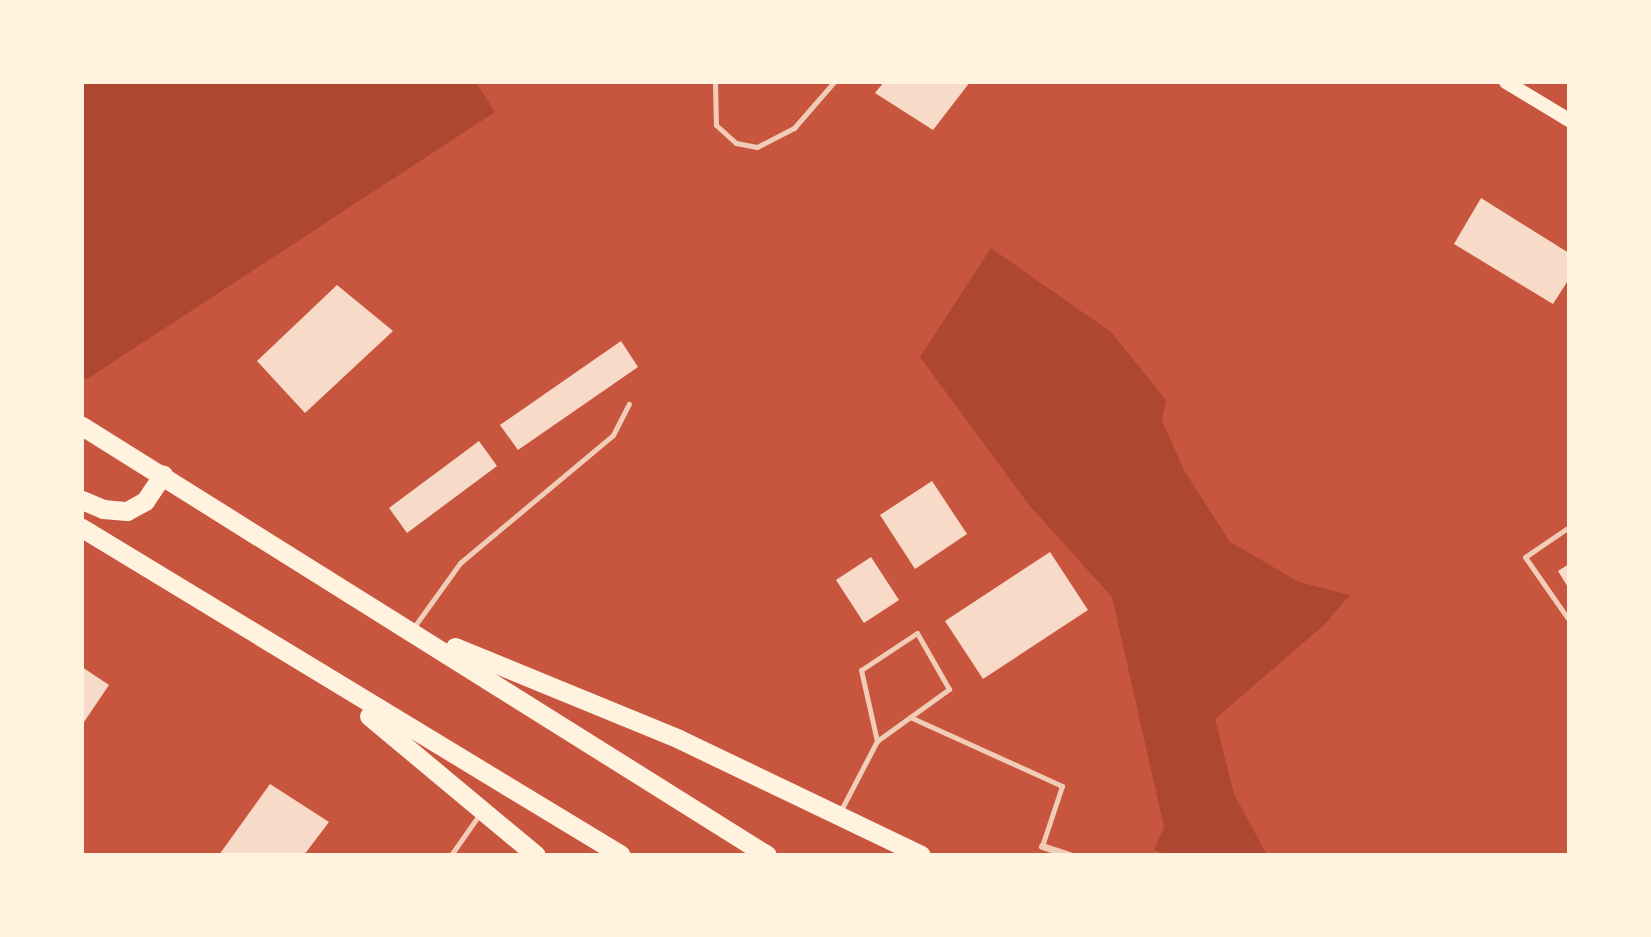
<!DOCTYPE html>
<html>
<head>
<meta charset="utf-8">
<style>
	body { margin:0 }
	#map { position:relative; width:1651px; height:937px; overflow:hidden; background:#c8553d; font-family:"Titillium Web",sans-serif }
	div>[style] { position:absolute }
	[style*='--x'] { left:calc(var(--x)*1px); top:calc(var(--y)*1px); width:calc(var(--w)*1px); rotate:calc(var(--a)*1deg) }
	.green>* { inset:0; background:#ae4732 }
	.building>* { inset:0; background:#f7dbc8 }
	.service>* { height:5px; margin:-2.5px; padding:0 2.5px; transform-origin:2.5px; border-radius:2.5px; background:#f1ccb7 }
	.minor>* { height:7px; margin:-3.5px; padding:0 3.5px; transform-origin:3.5px; border-radius:3.5px; background:#f1ccb7 }
	.secondary>* { height:14px; margin:-7px; padding:0 7px; transform-origin:7px; border-radius:7px; background:#fff3e0 }
	.trunk>* { height:19px; margin:-9.5px; padding:0 9.5px; transform-origin:9.5px; border-radius:9.5px; background:#fff3e0 }
	span { translate:-50% -50%; white-space:nowrap; text-align:center; line-height:1.15; -webkit-text-stroke:5px #fff3e0; paint-order:stroke }
	.frame { position:absolute; inset:0; border:84px solid #fff3e0; pointer-events:none }
</style>
</head>
<body>
<div id="map">
	<div class="green">
		<div style="clip-path:polygon(82px 82px,476px 82px,495px 112px,87px 379px,82px 377px)"></div>
		<div style="clip-path:polygon(991px 248px,1111px 332px,1166px 400px,1162px 421px,1185px 472px,1230px 542px,1299px 582px,1350px 595px,1324px 625px,1215px 719px,1234px 794px,1267px 855px,1169px 855px,1154px 850px,1164px 827px,1112px 597px,1029px 505px,920px 357px)"></div>
	</div>
	<div class="building">
		<div style="clip-path:polygon(884px 82px,970px 82px,933px 130px,875px 93px)"></div>
		<div style="clip-path:polygon(1481px 198px,1569px 253px,1569px 279px,1553px 304px,1454px 244px)"></div>
		<div style="clip-path:polygon(337px 285px,393px 331px,305px 413px,257px 361px)"></div>
		<div style="clip-path:polygon(621px 341px,638px 367px,518px 450px,500px 425px)"></div>
		<div style="clip-path:polygon(479px 441px,497px 466px,407px 533px,389px 508px)"></div>
		<div style="clip-path:polygon(932px 481px,967px 534px,915px 569px,880px 515px)"></div>
		<div style="clip-path:polygon(1050px 552px,1088px 610px,983px 679px,945px 621px)"></div>
		<div style="clip-path:polygon(871px 557px,899px 600px,864px 623px,836px 580px)"></div>
		<div style="clip-path:polygon(1569px 564px,1569px 589px,1558px 571px)"></div>
		<div style="clip-path:polygon(82px 667px,109px 685px,82px 725px)"></div>
		<div style="clip-path:polygon(270px 784px,329px 822px,304px 855px,219px 855px)"></div>
	</div>
	<div class="service">
		<div style="--x:715;--y:82;--w:43;--a:88.7"></div>
		<div style="--x:716;--y:125;--w:27;--a:42"></div>
		<div style="--x:736;--y:143;--w:21;--a:11"></div>
		<div style="--x:757;--y:147;--w:42;--a:-27.2"></div>
		<div style="--x:794;--y:128;--w:61;--a:-49"></div>
		<div style="--x:1569;--y:527;--w:53;--a:145.7"></div>
		<div style="--x:1525;--y:557;--w:77;--a:55.1"></div>
		<div style="--x:414;--y:627;--w:79;--a:-54.3"></div>
		<div style="--x:460;--y:563;--w:199;--a:-39.9"></div>
		<div style="--x:613;--y:435;--w:35;--a:-63"></div>
		<div style="--x:910;--y:717;--w:167;--a:24.4"></div>
		<div style="--x:1062;--y:786;--w:63;--a:108.4"></div>
		<div style="--x:840;--y:812;--w:80;--a:-62.5"></div>
		<div style="--x:877;--y:741;--w:89;--a:-35.8"></div>
		<div style="--x:949;--y:689;--w:64;--a:-119.7"></div>
		<div style="--x:917;--y:633;--w:67;--a:146.5"></div>
		<div style="--x:861;--y:670;--w:73;--a:77.3"></div>
		<div style="--x:451;--y:855;--w:49;--a:-55"></div>
	</div>
	<div class="minor">
		<div style="--x:1042;--y:846;--w:29;--a:18"></div>
	</div>
	<div class="secondary">
		<div style="--x:1506;--y:82;--w:74;--a:31.1"></div>
	</div>
	<div class="trunk">
		<div style="--x:82;--y:426;--w:808;--a:32.06"></div>
		<div style="--x:82;--y:500;--w:23;--a:23"></div>
		<div style="--x:103;--y:509;--w:24;--a:5"></div>
		<div style="--x:127;--y:511;--w:21;--a:-29"></div>
		<div style="--x:145;--y:501;--w:32;--a:-56"></div>
		<div style="--x:82;--y:528;--w:630;--a:31.24"></div>
		<div style="--x:455;--y:647;--w:242;--a:22.3"></div>
		<div style="--x:679;--y:739;--w:268;--a:25.6"></div>
		<div style="--x:369;--y:716;--w:217;--a:39.8"></div>
	</div>
	<div class="frame"></div>
</div>
</body>
</html>
